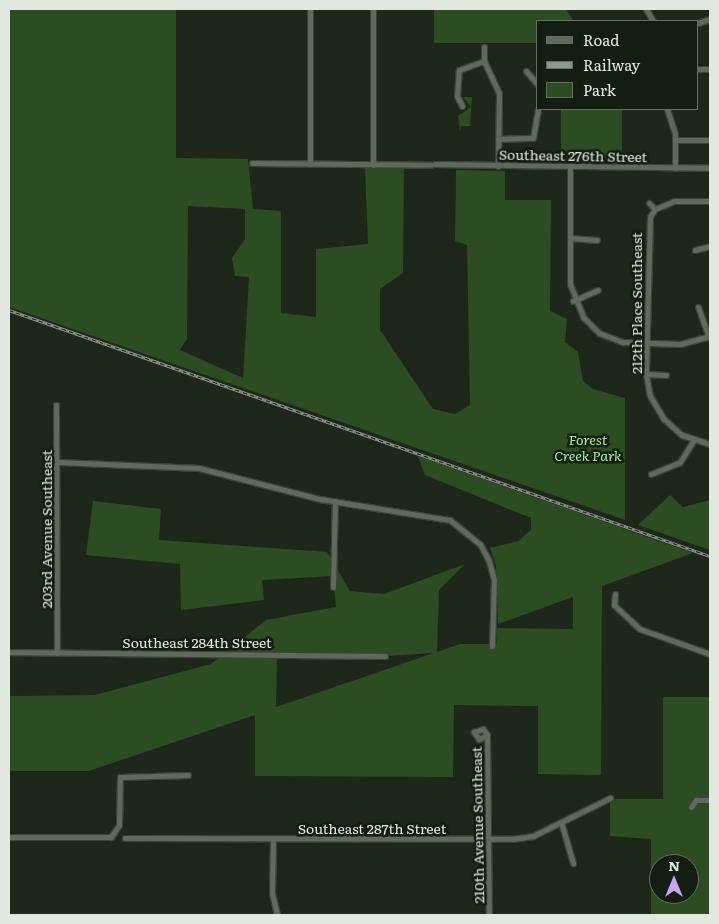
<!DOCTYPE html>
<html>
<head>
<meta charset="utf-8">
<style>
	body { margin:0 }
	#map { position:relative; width:719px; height:924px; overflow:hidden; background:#1d271a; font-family:Literata,serif }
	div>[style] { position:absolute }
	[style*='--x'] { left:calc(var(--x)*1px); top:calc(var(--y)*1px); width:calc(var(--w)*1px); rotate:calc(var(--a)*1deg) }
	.green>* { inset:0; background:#2c4c22 }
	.roads { filter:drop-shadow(1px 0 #3b4439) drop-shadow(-1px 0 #3b4439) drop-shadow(0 1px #3b4439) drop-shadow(0 -1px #3b4439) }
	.street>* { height:5px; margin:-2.5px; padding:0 2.5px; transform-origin:2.5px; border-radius:2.5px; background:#5f6a5c }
	.rail>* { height:3px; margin-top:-1.5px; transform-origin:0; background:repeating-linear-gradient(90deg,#141d11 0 4px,#8f988d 0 8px); box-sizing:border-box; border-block:1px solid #8f988d }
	span { translate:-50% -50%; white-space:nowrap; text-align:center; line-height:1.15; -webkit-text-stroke:5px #141d11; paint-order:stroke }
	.street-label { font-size:14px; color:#e1e8df }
	.park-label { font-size:14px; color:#a5f18e; font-style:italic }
	.frame { position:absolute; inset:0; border:10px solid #e1e8df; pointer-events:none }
	.legend { position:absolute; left:536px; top:20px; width:162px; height:90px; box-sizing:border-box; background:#141d11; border:1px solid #666e63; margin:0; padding:6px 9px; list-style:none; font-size:15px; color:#e1e8df }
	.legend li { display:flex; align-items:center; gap:10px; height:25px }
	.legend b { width:25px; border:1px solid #666e63 }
	.north { position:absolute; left:649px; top:854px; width:50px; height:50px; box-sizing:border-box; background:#141d11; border:1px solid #666e63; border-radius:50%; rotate:0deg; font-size:14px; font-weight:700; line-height:20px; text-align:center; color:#e1e8df }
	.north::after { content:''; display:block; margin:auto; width:18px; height:22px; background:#c7a6ef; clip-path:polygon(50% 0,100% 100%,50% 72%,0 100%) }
</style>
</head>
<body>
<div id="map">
	<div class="green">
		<div style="clip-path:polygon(evenodd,9px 9px,176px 9px,176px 158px,248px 159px,253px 209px,281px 211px,281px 313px,316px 317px,316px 249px,368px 244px,365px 168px,404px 168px,403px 273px,380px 289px,380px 330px,433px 409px,455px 414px,470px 405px,467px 245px,455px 241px,456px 170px,505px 171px,505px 200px,551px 200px,550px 311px,567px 319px,565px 342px,578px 352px,583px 381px,593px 389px,625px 398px,625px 520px,9px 307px,9px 9px,188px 206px,245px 209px,245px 239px,232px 258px,235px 276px,249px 277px,243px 378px,180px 350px,187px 339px,188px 206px)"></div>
		<div style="clip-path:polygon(434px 9px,566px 9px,573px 20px,587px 21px,538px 21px,538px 43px,434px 43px)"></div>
		<div style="clip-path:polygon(463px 97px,472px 97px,470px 126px,461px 126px,460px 133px,458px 116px,471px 107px)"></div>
		<div style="clip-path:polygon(561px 109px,622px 109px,622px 161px,561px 160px)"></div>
		<div style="clip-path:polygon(evenodd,418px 456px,693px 553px,602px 586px,601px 775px,538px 774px,538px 706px,454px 705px,453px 777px,255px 776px,255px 715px,89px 771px,9px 771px,9px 696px,95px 695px,211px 664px,266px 620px,336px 607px,333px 576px,262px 580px,264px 600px,181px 610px,180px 564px,86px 555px,93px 501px,161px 509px,159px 540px,327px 552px,350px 591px,384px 594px,465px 564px,439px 590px,437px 652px,460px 644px,497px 644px,497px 628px,573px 629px,573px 597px,498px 624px,496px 566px,490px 548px,518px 541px,531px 530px,531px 518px,425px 475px,418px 456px,292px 653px,385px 656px,434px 653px,276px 707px,277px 659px,292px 653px)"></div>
		<div style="clip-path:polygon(670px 495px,683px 507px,710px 500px,710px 550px,638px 525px)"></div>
		<div style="clip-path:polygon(evenodd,663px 697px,710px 697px,710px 915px,651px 915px,651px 839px,610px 836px,610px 799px,663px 799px,663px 697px,659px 864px,689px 864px,689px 894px,659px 894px,659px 864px)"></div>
	</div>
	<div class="roads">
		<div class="street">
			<div style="--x:310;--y:9;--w:155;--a:90"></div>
			<div style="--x:646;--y:9;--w:14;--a:60"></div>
			<div style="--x:698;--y:23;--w:13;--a:-18"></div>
			<div style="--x:484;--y:47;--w:14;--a:90"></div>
			<div style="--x:484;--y:61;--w:35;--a:65"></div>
			<div style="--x:499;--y:93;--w:73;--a:90.8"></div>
			<div style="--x:698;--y:69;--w:12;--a:0"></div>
			<div style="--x:526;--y:71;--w:18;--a:49"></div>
			<div style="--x:462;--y:106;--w:11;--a:-117"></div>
			<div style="--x:457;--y:96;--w:26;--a:-86"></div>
			<div style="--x:459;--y:70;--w:27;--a:-20"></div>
			<div style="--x:667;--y:109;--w:26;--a:72"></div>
			<div style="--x:675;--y:134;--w:34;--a:90"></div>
			<div style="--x:498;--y:139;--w:35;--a:-2"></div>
			<div style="--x:533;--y:138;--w:29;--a:-80"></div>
			<div style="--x:675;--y:140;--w:35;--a:0"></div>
			<div style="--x:252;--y:163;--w:179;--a:0.6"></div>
			<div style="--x:435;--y:164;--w:275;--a:0.8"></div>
			<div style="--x:373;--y:165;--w:156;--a:-90"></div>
			<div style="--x:570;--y:167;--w:117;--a:90"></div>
			<div style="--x:570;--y:284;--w:35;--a:68"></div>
			<div style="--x:583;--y:317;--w:23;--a:45"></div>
			<div style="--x:599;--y:333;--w:26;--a:21"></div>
			<div style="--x:623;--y:342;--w:57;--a:2"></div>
			<div style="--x:680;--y:344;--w:31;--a:-15"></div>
			<div style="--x:710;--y:201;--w:36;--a:180"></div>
			<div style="--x:674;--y:201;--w:21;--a:157"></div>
			<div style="--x:655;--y:209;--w:9;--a:122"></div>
			<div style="--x:650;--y:217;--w:157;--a:91.5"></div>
			<div style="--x:646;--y:374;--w:22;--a:80"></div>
			<div style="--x:650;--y:396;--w:27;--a:59"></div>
			<div style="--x:664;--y:419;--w:24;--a:42"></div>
			<div style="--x:682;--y:435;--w:29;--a:18"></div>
			<div style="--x:649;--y:203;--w:8;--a:45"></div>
			<div style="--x:570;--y:238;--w:27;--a:4"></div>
			<div style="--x:695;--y:250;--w:16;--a:-15"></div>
			<div style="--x:573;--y:301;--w:27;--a:-24"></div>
			<div style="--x:698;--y:307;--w:32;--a:70"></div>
			<div style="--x:646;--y:374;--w:20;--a:3"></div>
			<div style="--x:56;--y:405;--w:248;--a:89.8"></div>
			<div style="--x:58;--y:462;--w:141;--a:2.4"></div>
			<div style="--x:199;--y:468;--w:125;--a:14.4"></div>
			<div style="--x:320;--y:499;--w:132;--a:9.2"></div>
			<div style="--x:450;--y:520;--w:38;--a:39"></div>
			<div style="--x:480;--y:544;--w:19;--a:62"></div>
			<div style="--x:489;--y:561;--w:20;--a:75"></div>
			<div style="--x:494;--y:580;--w:66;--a:91.7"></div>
			<div style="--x:651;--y:474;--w:31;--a:-22"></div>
			<div style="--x:680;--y:462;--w:26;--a:-58"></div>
			<div style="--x:333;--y:587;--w:86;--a:-88.7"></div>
			<div style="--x:615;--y:594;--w:11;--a:95"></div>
			<div style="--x:614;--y:605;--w:35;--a:43"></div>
			<div style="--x:640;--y:629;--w:74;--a:19.7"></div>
			<div style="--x:9;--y:652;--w:376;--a:0.6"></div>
			<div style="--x:487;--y:735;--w:9;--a:153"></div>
			<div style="--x:479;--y:739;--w:9;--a:-126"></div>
			<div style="--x:474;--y:732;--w:9;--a:-18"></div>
			<div style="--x:483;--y:729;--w:7;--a:56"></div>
			<div style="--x:487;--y:735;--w:180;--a:89.4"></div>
			<div style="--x:691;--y:807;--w:9;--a:-54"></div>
			<div style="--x:696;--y:800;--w:14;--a:0"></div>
			<div style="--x:561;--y:822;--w:43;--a:73.7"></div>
			<div style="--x:9;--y:837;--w:102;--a:0"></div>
			<div style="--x:111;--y:837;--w:14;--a:-56"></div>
			<div style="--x:119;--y:825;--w:48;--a:-88.8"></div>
			<div style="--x:120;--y:777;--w:68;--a:-1.7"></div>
			<div style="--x:125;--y:838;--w:387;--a:0.1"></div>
			<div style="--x:512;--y:839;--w:21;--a:-8"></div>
			<div style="--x:533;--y:836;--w:86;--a:-26.3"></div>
			<div style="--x:273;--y:839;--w:54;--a:91.1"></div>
			<div style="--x:272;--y:893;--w:23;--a:77"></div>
		</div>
	</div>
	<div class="rail">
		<div style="--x:9;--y:310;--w:743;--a:19.34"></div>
	</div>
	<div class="street-label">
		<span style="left:573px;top:155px;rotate:1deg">Southeast 276th Street</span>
		<span style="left:636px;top:303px;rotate:-90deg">212th Place Southeast</span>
		<span style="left:46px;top:529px;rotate:-90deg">203rd Avenue Southeast</span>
		<span style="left:197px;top:642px">Southeast 284th Street</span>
		<span style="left:477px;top:825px;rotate:-91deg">210th Avenue Southeast</span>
		<span style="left:372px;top:828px">Southeast 287th Street</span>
	</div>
	<div class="park-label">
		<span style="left:588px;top:447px">Forest<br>Creek Park</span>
	</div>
	<div class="frame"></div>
	<ul class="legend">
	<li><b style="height:6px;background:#5f6a5c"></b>Road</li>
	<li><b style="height:6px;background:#8f988d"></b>Railway</li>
	<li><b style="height:14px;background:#2c4c22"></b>Park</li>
	</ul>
	<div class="north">N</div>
</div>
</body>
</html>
